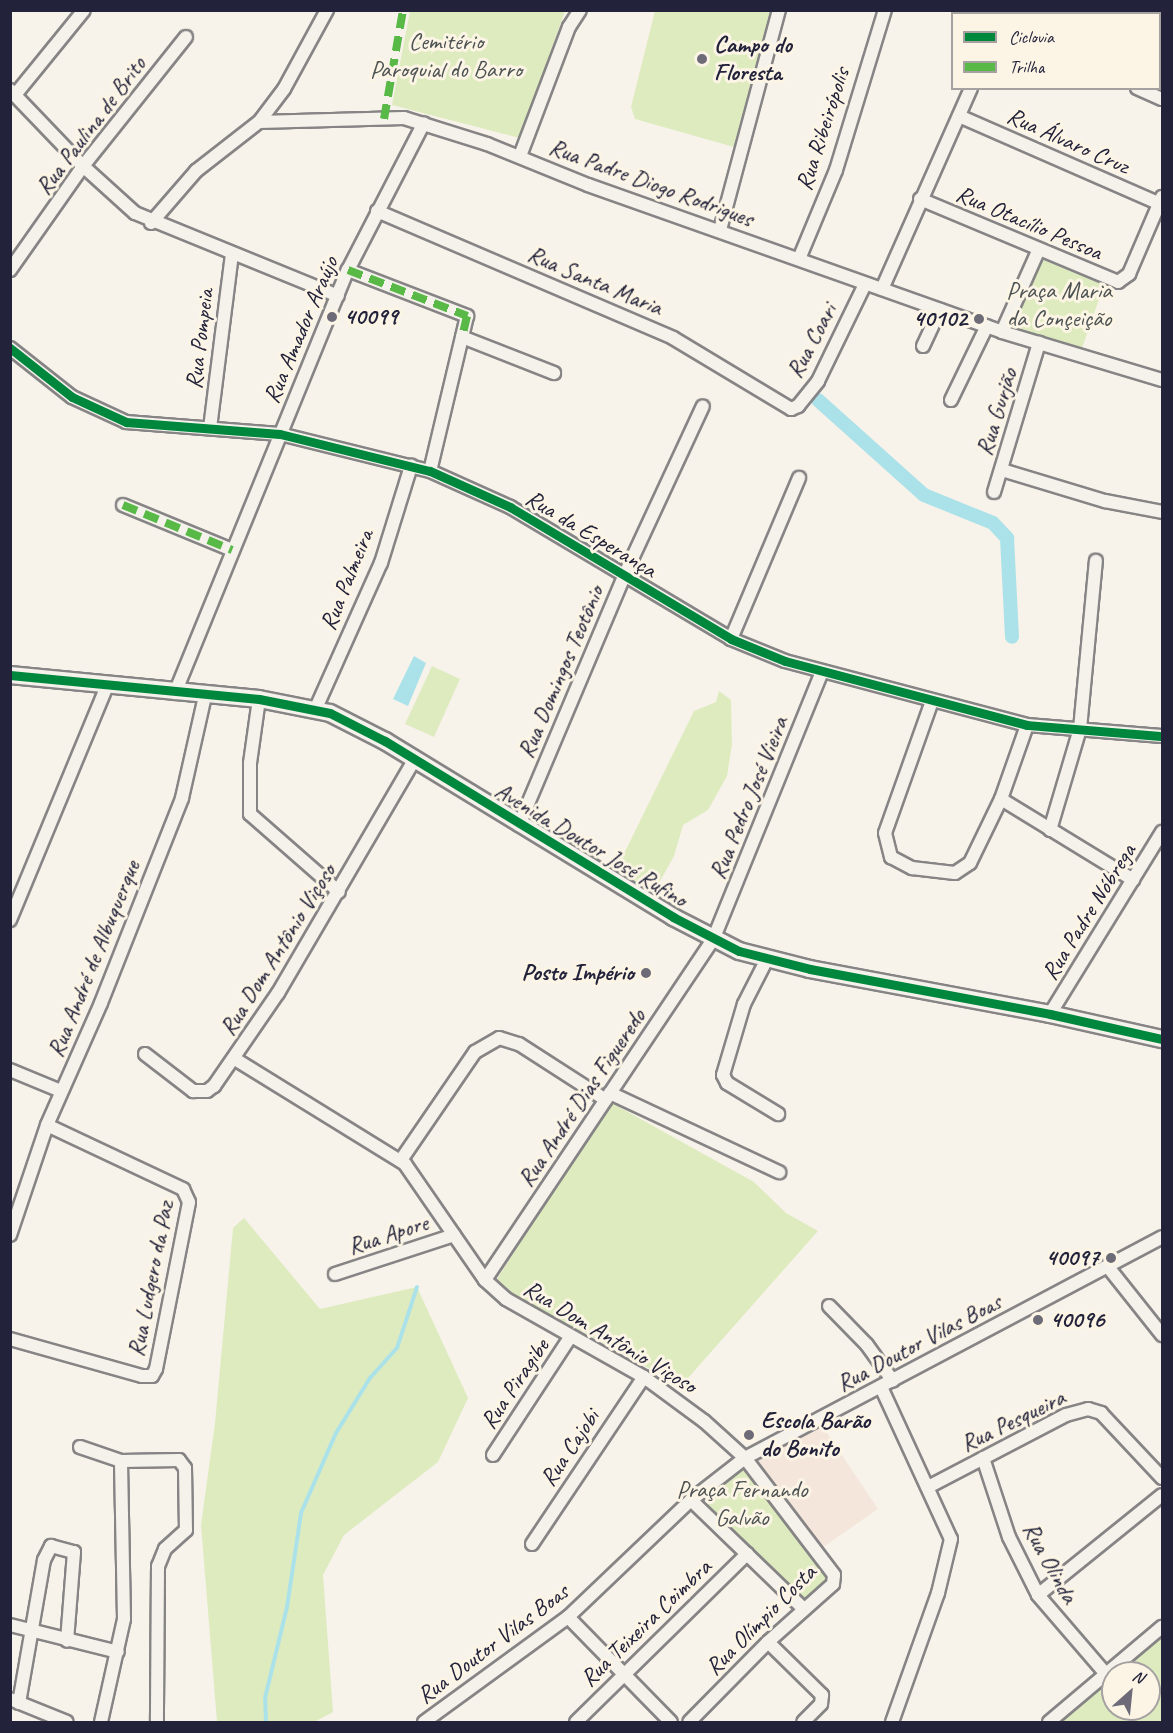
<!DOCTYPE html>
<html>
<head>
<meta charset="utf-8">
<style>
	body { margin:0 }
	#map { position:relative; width:1173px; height:1733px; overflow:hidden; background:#f7f3ea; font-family:Caveat,sans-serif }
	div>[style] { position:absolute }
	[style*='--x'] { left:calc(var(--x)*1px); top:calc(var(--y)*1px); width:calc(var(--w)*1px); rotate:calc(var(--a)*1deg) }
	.built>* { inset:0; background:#f5e6dc }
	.green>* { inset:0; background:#deebbf }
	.water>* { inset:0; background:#abe2e9 }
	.stream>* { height:4px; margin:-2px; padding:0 2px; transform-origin:2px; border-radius:2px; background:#abe2e9 }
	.canal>* { height:14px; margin:-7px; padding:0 7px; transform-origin:7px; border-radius:7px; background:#abe2e9 }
	.roads { filter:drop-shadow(2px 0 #868485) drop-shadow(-2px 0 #868485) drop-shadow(0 2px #868485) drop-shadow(0 -2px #868485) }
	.minor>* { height:12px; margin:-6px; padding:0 6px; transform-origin:6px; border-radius:6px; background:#f5f2ec }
	.major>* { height:16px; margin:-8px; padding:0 8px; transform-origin:8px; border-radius:8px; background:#f5f2ec }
	.quiet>* { height:8px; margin-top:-4px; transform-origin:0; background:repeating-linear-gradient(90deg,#58b947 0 15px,transparent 0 23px) }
	.cycleway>* { height:9px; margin:-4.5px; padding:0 4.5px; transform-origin:4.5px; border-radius:4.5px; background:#00873e }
	.dots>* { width:16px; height:16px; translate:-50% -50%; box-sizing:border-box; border:3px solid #fcf5e5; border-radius:50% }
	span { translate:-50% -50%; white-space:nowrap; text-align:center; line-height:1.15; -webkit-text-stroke:6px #fcf5e5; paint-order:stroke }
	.park-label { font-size:24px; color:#4c5253 }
	.poi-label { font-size:24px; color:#22223b; font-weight:700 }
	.left { translate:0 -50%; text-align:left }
	.right { translate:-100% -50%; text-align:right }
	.street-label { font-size:24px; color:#22223b }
	.frame { position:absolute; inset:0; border:12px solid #22223b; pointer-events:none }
	.legend { position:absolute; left:951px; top:12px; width:210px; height:78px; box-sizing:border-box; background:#fcf5e5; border:2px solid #a5a1a1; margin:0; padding:8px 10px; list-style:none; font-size:18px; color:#22223b }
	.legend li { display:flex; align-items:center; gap:12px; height:30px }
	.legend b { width:30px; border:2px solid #a5a1a1 }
	.north { position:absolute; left:1101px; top:1661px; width:60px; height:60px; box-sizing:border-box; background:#fcf5e5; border:2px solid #a5a1a1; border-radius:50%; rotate:27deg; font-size:16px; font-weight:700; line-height:24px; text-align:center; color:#22223b }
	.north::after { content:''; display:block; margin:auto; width:21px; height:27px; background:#6d6b78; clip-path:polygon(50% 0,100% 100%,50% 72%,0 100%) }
</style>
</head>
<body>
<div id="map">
	<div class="built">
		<div style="clip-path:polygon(821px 1424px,878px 1509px,819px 1550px,755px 1461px)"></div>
	</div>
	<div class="green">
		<div style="clip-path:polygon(410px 11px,565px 11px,520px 138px,392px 105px)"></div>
		<div style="clip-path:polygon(655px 11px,775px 11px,734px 147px,635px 119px,631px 107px)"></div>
		<div style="clip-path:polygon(1041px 259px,1104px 285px,1082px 348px,1017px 328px,1013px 323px)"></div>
		<div style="clip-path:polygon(432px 666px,460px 679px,434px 737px,405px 724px)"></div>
		<div style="clip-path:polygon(719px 691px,731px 700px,732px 744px,727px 776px,708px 810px,683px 825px,674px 856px,654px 892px,616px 870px,694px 711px,716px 702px)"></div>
		<div style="clip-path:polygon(610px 1102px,754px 1182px,786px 1213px,818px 1231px,681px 1386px,515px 1295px,497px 1279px)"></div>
		<div style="clip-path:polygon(244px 1218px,320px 1309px,417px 1287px,468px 1398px,438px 1462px,344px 1535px,323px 1575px,333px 1712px,314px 1722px,217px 1722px,201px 1525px,215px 1423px,233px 1228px)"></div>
		<div style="clip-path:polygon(742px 1466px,833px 1578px,803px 1603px,707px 1503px,707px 1493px)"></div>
		<div style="clip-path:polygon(evenodd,1162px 1623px,1162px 1722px,1043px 1722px,1088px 1684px,1162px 1623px,1113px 1673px,1149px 1673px,1149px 1709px,1113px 1709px,1113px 1673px)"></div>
	</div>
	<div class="water">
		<div style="clip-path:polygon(414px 656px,426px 663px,408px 706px,393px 699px)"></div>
	</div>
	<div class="stream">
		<div style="--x:266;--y:1722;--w:24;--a:-92"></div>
		<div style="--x:265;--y:1698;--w:94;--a:-76.4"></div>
		<div style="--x:287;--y:1607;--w:95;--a:-81.5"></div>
		<div style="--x:301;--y:1513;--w:87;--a:-66.4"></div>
		<div style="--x:336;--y:1433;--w:65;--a:-58.3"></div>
		<div style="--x:370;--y:1378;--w:40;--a:-48"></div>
		<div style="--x:397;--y:1348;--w:64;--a:-71.8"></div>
	</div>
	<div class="canal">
		<div style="--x:818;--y:400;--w:142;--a:41.9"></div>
		<div style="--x:924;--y:495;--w:74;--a:22.1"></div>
		<div style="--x:993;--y:523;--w:21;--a:47"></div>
		<div style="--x:1007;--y:538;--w:99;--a:87.1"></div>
	</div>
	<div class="roads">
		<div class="minor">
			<div style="--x:964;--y:10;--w:8;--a:30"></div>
			<div style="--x:1160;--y:78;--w:5;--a:-68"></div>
			<div style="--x:1137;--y:88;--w:27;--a:24"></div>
			<div style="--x:10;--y:90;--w:105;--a:46.2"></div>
			<div style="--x:83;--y:166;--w:70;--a:42.1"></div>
			<div style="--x:135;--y:213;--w:219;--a:22.2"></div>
			<div style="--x:15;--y:95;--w:109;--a:-50.9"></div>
			<div style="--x:959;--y:116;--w:219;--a:23.6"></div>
			<div style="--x:259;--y:122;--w:41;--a:-52.9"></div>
			<div style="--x:284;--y:89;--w:90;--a:-61.4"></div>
			<div style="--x:520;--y:156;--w:138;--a:-69.2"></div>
			<div style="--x:569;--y:27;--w:20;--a:-57"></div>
			<div style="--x:920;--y:199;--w:215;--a:22.7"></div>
			<div style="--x:1118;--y:282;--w:14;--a:-36"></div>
			<div style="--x:1129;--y:274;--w:84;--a:-66.8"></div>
			<div style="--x:377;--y:211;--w:322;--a:23.2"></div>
			<div style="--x:673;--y:338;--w:138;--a:31"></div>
			<div style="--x:791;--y:409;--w:8;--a:-23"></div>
			<div style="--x:798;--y:406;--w:32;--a:-51"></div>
			<div style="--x:818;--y:381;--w:108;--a:-64.1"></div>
			<div style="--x:151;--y:223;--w:69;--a:-49.1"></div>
			<div style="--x:196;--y:171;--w:80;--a:-37.9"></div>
			<div style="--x:259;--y:122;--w:145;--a:-1.6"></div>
			<div style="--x:404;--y:118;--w:87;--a:17.4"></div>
			<div style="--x:487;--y:144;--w:109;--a:22.1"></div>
			<div style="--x:588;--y:185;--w:439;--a:19.5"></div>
			<div style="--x:1002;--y:332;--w:167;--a:16.7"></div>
			<div style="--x:720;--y:230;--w:228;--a:-75"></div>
			<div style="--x:799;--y:259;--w:96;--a:-67.4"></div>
			<div style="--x:836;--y:170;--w:167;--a:-73"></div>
			<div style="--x:10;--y:270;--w:127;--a:-54.9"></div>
			<div style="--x:83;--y:166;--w:165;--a:-51.4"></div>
			<div style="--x:348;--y:270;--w:128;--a:21.1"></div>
			<div style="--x:467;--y:316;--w:159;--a:103.4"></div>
			<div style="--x:882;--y:289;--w:220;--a:-66.1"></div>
			<div style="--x:1002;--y:332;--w:89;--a:-66"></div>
			<div style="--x:462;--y:337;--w:99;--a:21.4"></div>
			<div style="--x:923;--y:346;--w:40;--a:-65"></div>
			<div style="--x:10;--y:348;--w:79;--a:38.3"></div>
			<div style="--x:72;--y:397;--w:60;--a:24.8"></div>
			<div style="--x:126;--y:422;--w:154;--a:4.5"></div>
			<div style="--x:280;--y:434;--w:154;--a:13.9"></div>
			<div style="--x:430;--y:471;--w:88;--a:24.2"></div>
			<div style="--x:510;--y:507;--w:257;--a:30.8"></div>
			<div style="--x:731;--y:639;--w:58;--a:22.2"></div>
			<div style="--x:785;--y:661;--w:250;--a:14.8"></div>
			<div style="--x:1027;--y:725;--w:135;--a:4.7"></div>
			<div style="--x:951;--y:400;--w:82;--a:-64.1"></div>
			<div style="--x:210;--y:428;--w:174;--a:-82.8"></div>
			<div style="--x:1002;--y:470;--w:108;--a:16.8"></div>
			<div style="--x:1105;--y:501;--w:58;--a:10.9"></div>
			<div style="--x:994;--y:492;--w:156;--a:-73.2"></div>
			<div style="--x:123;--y:505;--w:118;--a:22.4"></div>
			<div style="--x:731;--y:639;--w:175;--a:-67.1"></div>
			<div style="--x:175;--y:693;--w:457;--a:-67.8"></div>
			<div style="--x:348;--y:270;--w:165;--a:-62.7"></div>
			<div style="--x:259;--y:699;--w:65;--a:98"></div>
			<div style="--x:250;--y:763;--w:51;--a:90"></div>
			<div style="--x:250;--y:814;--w:118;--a:41.2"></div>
			<div style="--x:932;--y:701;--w:140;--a:109.6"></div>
			<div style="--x:885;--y:833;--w:25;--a:76"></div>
			<div style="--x:891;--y:857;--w:24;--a:28"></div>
			<div style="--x:912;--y:868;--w:43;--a:6.6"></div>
			<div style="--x:955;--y:873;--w:18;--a:-34"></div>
			<div style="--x:970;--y:863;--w:71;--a:-64.2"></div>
			<div style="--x:1001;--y:799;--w:78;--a:-70.6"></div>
			<div style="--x:316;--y:708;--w:159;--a:-65.9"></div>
			<div style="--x:381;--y:563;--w:102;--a:-72.8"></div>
			<div style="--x:1001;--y:799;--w:155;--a:31.5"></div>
			<div style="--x:519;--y:825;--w:270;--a:-67.1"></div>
			<div style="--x:624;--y:576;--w:187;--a:-65.1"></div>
			<div style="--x:1050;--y:830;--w:105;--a:-73.5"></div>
			<div style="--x:1080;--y:729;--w:169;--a:-84.6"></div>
			<div style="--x:10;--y:920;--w:253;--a:-67.5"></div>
			<div style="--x:767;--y:959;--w:51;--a:117.1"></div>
			<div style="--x:744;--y:1004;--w:74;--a:106.5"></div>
			<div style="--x:723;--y:1075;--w:9;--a:63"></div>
			<div style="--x:727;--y:1083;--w:60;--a:31.3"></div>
			<div style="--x:1050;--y:1014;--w:214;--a:-58.4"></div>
			<div style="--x:145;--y:1054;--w:61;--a:37.6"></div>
			<div style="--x:193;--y:1091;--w:14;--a:0"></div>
			<div style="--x:207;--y:1091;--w:9;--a:-36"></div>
			<div style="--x:214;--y:1086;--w:113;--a:-55.5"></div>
			<div style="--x:278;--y:993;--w:270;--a:-59.7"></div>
			<div style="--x:235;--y:1059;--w:200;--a:31.7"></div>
			<div style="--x:405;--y:1164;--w:141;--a:55.4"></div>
			<div style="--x:485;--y:1280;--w:28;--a:42"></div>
			<div style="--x:506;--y:1299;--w:159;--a:29.5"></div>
			<div style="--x:644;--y:1377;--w:74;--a:36.3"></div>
			<div style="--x:704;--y:1421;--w:55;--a:42.1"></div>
			<div style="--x:745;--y:1458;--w:147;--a:52.7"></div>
			<div style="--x:834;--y:1575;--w:9;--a:96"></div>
			<div style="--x:833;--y:1584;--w:87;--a:138.3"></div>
			<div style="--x:768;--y:1642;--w:112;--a:134.6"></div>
			<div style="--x:10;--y:1070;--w:55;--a:22.4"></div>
			<div style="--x:610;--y:1093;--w:187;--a:25.1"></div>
			<div style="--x:401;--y:1160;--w:131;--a:-55.6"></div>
			<div style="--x:475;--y:1052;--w:28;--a:-30"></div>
			<div style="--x:499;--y:1038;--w:21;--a:17"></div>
			<div style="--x:519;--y:1044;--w:103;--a:32.8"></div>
			<div style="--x:10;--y:1235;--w:116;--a:-71.4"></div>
			<div style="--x:47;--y:1125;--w:133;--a:-66.1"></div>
			<div style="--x:101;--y:1003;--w:220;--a:-68.4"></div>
			<div style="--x:182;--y:798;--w:105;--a:-77.3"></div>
			<div style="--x:1108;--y:1267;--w:87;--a:51.5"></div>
			<div style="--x:335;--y:1274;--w:125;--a:-18.1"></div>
			<div style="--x:485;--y:1280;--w:409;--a:-56.2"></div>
			<div style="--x:713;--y:940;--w:290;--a:-67.9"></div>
			<div style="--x:829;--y:1306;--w:54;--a:45.7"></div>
			<div style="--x:867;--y:1345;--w:44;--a:54.2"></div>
			<div style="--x:10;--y:1339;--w:137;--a:15.7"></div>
			<div style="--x:142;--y:1376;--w:10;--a:0"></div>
			<div style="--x:152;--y:1376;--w:8;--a:-60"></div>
			<div style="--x:156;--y:1369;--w:170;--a:-78.8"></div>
			<div style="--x:189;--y:1202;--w:14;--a:-115"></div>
			<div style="--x:183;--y:1189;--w:150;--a:-154.8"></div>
			<div style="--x:881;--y:1387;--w:167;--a:65.3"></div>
			<div style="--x:951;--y:1539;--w:56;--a:103.5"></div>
			<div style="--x:938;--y:1593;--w:137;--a:109.6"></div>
			<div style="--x:80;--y:1447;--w:43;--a:18.9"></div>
			<div style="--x:121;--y:1461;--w:58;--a:-1"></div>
			<div style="--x:179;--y:1460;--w:10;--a:53"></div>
			<div style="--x:185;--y:1468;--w:62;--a:89.1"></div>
			<div style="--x:186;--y:1530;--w:28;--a:138"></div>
			<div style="--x:165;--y:1549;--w:18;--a:112"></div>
			<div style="--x:158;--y:1566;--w:156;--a:90.4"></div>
			<div style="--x:493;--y:1455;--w:142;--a:-56.8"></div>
			<div style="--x:983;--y:1458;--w:83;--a:71.8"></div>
			<div style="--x:1009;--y:1537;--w:65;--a:63.4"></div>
			<div style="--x:1038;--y:1595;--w:104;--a:49.3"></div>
			<div style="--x:930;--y:1486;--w:153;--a:-27.6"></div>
			<div style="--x:1066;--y:1415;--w:23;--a:-15"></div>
			<div style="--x:1088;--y:1409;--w:14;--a:17"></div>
			<div style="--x:1101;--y:1413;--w:89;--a:46.8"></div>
			<div style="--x:691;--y:1500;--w:157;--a:44"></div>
			<div style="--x:532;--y:1544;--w:201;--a:-56.2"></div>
			<div style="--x:1038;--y:1595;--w:159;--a:-38.9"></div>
			<div style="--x:568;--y:1617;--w:147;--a:45.6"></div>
			<div style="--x:10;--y:1625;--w:111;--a:14"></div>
			<div style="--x:768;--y:1642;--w:76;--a:44.5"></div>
			<div style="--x:822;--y:1695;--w:9;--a:96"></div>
			<div style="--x:821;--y:1704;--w:25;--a:135"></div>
			<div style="--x:10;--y:1699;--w:61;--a:22"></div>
			<div style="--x:19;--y:1703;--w:145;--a:-80.1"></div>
			<div style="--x:44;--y:1560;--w:16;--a:-63"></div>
			<div style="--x:51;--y:1546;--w:24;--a:15"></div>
			<div style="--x:74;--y:1552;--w:89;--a:94.5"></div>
			<div style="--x:101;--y:1722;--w:106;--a:-77.4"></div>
			<div style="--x:124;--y:1619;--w:158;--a:-91.1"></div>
			<div style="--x:424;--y:1722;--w:178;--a:-36.1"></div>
			<div style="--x:568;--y:1617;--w:170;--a:-43.6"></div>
			<div style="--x:691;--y:1500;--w:68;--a:-37.9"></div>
			<div style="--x:745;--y:1458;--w:472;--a:-27.9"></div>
			<div style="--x:576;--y:1722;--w:240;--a:-44.5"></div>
			<div style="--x:1049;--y:1722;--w:148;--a:-40.1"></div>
		</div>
		<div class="major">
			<div style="--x:10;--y:675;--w:250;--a:5.5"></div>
			<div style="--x:259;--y:699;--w:72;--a:11.2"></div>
			<div style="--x:330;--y:713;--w:62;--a:27"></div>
			<div style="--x:385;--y:741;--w:338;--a:31.4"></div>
			<div style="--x:673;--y:917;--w:74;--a:27.3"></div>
			<div style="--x:739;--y:951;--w:73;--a:14.2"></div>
			<div style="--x:810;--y:969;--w:244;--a:10.6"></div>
			<div style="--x:1050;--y:1014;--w:115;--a:12.6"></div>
		</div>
	</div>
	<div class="quiet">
		<div style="--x:384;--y:119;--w:111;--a:-80.1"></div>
		<div style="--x:348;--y:270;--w:128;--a:21.1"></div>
		<div style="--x:467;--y:316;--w:22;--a:103"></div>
		<div style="--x:123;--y:505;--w:118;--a:22.4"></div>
	</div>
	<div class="cycleway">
		<div style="--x:10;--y:348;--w:79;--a:38.3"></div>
		<div style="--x:72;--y:397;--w:60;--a:24.8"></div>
		<div style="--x:126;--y:422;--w:154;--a:4.5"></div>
		<div style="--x:280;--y:434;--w:154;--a:13.9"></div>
		<div style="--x:430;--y:471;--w:88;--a:24.2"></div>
		<div style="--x:510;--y:507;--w:257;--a:30.8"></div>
		<div style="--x:731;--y:639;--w:58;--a:22.2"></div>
		<div style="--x:785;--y:661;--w:250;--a:14.8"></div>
		<div style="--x:1027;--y:725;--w:135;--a:4.7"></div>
		<div style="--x:10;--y:675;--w:250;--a:5.5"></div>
		<div style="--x:259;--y:699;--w:72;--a:11.2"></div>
		<div style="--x:330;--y:713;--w:62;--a:27"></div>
		<div style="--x:385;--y:741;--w:338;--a:31.4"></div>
		<div style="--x:673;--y:917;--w:74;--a:27.3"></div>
		<div style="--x:739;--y:951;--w:73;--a:14.2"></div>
		<div style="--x:810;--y:969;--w:244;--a:10.6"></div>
		<div style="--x:1050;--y:1014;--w:115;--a:12.6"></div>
	</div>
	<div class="dots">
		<div style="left:702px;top:59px;background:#6d6b78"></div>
		<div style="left:332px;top:317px;background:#6d6b78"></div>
		<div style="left:979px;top:319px;background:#6d6b78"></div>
		<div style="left:646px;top:973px;background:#6d6b78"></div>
		<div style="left:1111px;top:1258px;background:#6d6b78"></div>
		<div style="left:1038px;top:1320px;background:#6d6b78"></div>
		<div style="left:749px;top:1435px;background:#6d6b78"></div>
	</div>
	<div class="park-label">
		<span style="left:446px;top:56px">Cemitério<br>Paroquial do Barro</span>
		<span style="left:1059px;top:305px">Praça Maria<br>da Conçeição</span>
		<span style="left:742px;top:1504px">Praça Fernando<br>Galvão</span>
	</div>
	<div class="poi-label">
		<span class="left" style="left:714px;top:59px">Campo do<br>Floresta</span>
		<span class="left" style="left:344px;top:317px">40099</span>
		<span class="right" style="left:967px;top:319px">40102</span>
		<span class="right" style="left:634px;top:973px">Posto Império</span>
		<span class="right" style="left:1099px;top:1258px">40097</span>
		<span class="left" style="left:1050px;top:1320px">40096</span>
		<span class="left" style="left:761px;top:1435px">Escola Barão<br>do Bonito</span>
	</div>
	<div class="street-label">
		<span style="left:91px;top:126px;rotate:-53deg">Rua Paulina de Brito</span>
		<span style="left:823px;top:129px;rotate:-72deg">Rua Ribeirópolis</span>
		<span style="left:1068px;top:141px;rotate:24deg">Rua Álvaro Cruz</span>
		<span style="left:651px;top:183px;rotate:20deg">Rua Padre Diogo Rodrigues</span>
		<span style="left:1029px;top:223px;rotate:23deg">Rua Otacílio Pessoa</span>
		<span style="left:595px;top:281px;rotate:23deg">Rua Santa Maria</span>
		<span style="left:301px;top:330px;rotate:-67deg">Rua Amador Araújo</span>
		<span style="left:200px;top:339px;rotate:-83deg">Rua Pompeia</span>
		<span style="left:812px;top:341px;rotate:-62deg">Rua Coari</span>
		<span style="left:997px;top:412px;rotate:-73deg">Rua Gurjão</span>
		<span style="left:591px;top:534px;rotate:31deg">Rua da Esperança</span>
		<span style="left:347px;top:580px;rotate:-68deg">Rua Palmeira</span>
		<span style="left:561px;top:672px;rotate:-67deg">Rua Domingos Teotônio</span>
		<span style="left:749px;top:798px;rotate:-68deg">Rua Pedro José Vieira</span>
		<span style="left:591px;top:845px;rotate:31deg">Avenida Doutor José Rufino</span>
		<span style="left:1089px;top:912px;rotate:-58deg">Rua Padre Nóbrega</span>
		<span style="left:278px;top:950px;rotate:-58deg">Rua Dom Antônio Viçoso</span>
		<span style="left:94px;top:959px;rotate:-68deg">Rua André de Albuquerque</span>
		<span style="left:582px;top:1098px;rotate:-56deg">Rua André Dias Figueredo</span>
		<span style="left:388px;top:1235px;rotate:-18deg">Rua Apore</span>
		<span style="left:151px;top:1279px;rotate:-79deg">Rua Ludgero da Paz</span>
		<span style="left:610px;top:1337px;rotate:31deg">Rua Dom Antônio Viçoso</span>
		<span style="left:919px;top:1343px;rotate:-28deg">Rua Doutor Vilas Boas</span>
		<span style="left:515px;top:1384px;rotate:-56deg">Rua Piragibe</span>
		<span style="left:1013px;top:1421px;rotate:-26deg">Rua Pesqueira</span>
		<span style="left:570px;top:1448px;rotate:-56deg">Rua Cajobi</span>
		<span style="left:1050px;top:1563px;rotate:61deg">Rua Olinda</span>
		<span style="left:761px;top:1620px;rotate:-45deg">Rua Olímpio Costa</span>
		<span style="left:646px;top:1623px;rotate:-44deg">Rua Teixeira Coimbra</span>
		<span style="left:493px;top:1644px;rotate:-37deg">Rua Doutor Vilas Boas</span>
	</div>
	<div class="frame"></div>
	<ul class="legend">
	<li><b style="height:8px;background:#00873e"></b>Ciclovia</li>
	<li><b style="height:8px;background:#58b947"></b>Trilha</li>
	</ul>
	<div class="north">N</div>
</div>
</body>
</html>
